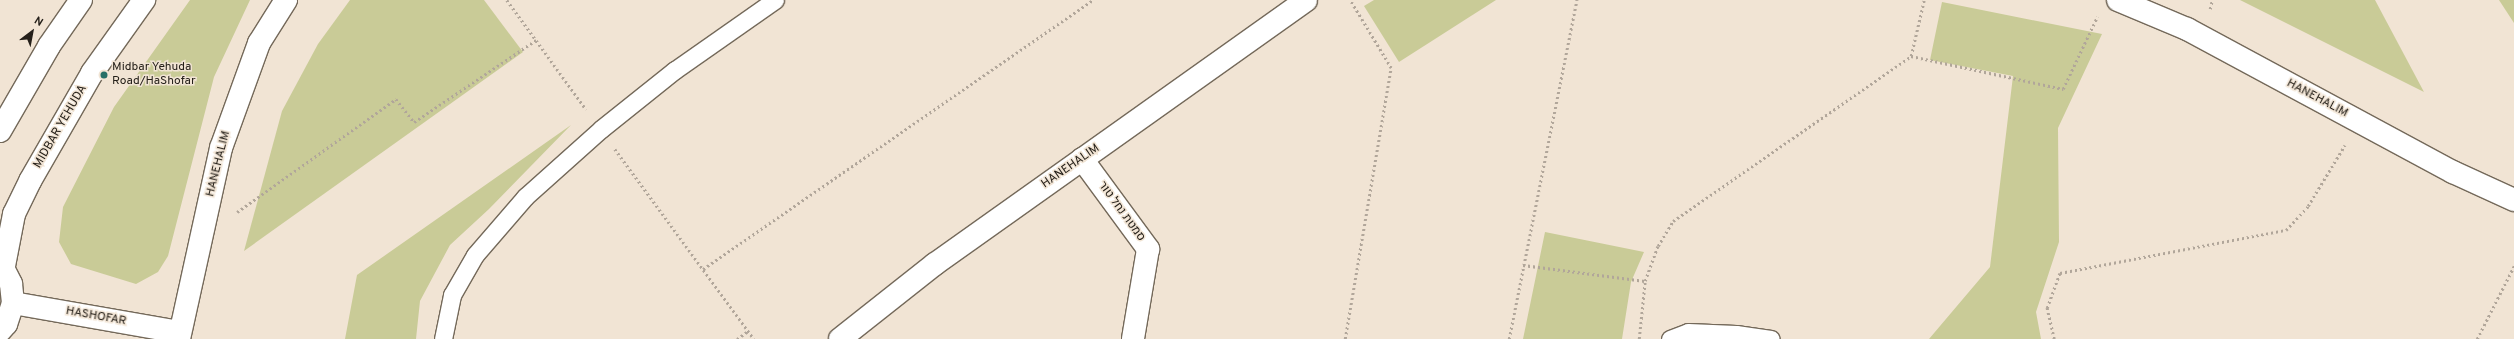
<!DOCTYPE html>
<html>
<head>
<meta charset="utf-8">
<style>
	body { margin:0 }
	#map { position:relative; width:2514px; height:339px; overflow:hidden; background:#f1e4d4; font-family:Overpass,Heebo,sans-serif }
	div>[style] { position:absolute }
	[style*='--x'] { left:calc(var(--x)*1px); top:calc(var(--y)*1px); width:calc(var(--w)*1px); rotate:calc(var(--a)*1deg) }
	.green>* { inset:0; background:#c9cb97 }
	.path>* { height:2.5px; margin-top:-1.25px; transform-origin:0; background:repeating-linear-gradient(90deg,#b1a69a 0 2px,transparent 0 5px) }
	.roads { filter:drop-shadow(1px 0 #74695a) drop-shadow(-1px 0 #74695a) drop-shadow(0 1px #74695a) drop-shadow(0 -1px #74695a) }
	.service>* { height:17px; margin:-8.5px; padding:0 8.5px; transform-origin:8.5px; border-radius:8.5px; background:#fff }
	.pedestrian>* { height:22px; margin:-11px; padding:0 11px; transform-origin:11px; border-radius:11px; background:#fff }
	.minor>* { height:22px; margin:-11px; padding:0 11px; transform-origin:11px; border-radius:11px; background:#fff }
	.tertiary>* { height:22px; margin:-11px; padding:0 11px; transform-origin:11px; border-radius:11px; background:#fff }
	.dots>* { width:11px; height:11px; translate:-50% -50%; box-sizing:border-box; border:2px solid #f1e4d4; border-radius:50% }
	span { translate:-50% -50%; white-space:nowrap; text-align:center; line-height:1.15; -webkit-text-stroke:3px #f1e4d4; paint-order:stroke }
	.poi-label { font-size:12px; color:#25201a }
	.left { translate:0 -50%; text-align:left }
	.street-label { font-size:12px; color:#25201a }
	.north { position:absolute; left:12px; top:12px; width:40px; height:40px; -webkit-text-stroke:3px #f1e4d4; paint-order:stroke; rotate:32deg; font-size:11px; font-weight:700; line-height:16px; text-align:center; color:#25201a }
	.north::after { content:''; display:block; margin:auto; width:14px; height:18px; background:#25201a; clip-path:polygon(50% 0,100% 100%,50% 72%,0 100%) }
</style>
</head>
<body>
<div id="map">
	<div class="green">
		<div style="clip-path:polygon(190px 0,250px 0,214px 77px,168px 256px,158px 272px,136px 284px,71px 264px,59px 242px,63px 207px,114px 107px)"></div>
		<div style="clip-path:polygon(350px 0,484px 0,523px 52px,244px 251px,282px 111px,318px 44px)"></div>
		<div style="clip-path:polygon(1374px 0,1496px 0,1399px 62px,1364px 6px)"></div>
		<div style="clip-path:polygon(2240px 0,2375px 0,2424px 92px)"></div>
		<div style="clip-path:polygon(2499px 0,2514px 0,2514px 23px)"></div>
		<div style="clip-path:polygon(1942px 2px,2102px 34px,2058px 128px,2059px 242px,2036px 312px,2041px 339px,1929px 339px,1990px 267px,2013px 76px,1930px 60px)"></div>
		<div style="clip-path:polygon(571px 125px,489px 209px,450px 245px,420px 301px,416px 339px,345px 339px,357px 275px)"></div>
		<div style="clip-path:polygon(1545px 232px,1644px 252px,1631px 282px,1622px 339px,1523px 339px)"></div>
	</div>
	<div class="path">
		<div style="--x:507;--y:0;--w:135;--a:54.1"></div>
		<div style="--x:2210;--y:9;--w:9;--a:-77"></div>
		<div style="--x:1911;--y:56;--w:156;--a:12.2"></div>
		<div style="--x:2063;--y:89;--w:80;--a:-64.7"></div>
		<div style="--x:615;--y:149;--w:235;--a:53.8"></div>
		<div style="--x:237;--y:212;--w:195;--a:-35.4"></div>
		<div style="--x:396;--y:99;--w:29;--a:52"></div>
		<div style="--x:414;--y:122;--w:147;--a:-33.9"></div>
		<div style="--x:1523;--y:265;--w:123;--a:7.5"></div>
		<div style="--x:703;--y:269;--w:474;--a:-34.6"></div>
		<div style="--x:737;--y:339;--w:14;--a:-36"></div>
		<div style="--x:1345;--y:339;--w:275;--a:-80.4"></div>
		<div style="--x:1391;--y:68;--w:79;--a:-121.1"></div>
		<div style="--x:1509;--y:339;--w:346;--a:-78.7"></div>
		<div style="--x:1639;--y:339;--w:58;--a:-84.1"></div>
		<div style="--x:1645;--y:281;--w:37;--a:-70"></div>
		<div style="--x:1658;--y:246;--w:29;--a:-59"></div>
		<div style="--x:1673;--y:221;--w:290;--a:-34.7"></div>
		<div style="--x:1911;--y:56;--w:57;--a:-76.9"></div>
		<div style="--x:2054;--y:339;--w:32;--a:-103"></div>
		<div style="--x:2047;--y:308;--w:37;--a:-70"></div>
		<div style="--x:2060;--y:273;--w:230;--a:-10.8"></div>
		<div style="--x:2286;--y:230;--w:33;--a:-47"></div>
		<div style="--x:2308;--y:206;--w:71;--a:-58.8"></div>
		<div style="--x:2477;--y:339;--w:82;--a:-63.1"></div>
	</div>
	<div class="roads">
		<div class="service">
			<div style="--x:443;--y:339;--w:45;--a:-78.4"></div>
			<div style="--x:452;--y:295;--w:46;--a:-60.1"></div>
			<div style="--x:475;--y:255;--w:77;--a:-49.2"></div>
			<div style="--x:525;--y:197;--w:102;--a:-41.8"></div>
			<div style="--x:601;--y:129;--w:95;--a:-38.6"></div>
			<div style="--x:675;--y:70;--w:122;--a:-35"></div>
			<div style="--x:1670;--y:339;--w:19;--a:-21"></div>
			<div style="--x:1688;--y:332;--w:48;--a:2.4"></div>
			<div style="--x:1736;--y:334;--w:35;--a:8"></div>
		</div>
		<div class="pedestrian">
			<div style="--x:1082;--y:159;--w:112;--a:53.7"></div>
			<div style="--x:1148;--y:249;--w:91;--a:99.5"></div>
		</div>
		<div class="minor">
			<div style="--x:2118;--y:0;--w:75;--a:22.8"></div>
			<div style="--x:2187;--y:29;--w:302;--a:28.3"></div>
			<div style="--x:2453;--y:172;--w:67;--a:24.7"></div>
			<div style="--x:13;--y:303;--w:169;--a:9.9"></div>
			<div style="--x:179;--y:339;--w:196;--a:-77.6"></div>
			<div style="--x:221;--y:148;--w:112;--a:-70.1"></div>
			<div style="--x:259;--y:43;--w:51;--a:-57.9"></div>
			<div style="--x:840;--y:339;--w:121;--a:-38.3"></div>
			<div style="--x:935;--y:264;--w:455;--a:-35.4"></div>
		</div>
		<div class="tertiary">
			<div style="--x:0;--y:131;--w:98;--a:-60"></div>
			<div style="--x:49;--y:46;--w:56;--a:-55.2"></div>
			<div style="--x:0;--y:262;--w:25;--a:63"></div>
			<div style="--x:11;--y:284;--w:19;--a:84"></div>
			<div style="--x:13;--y:303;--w:22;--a:108"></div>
			<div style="--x:6;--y:324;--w:9;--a:131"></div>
			<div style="--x:4;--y:266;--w:53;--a:-79.1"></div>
			<div style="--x:14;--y:214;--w:37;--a:-64"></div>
			<div style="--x:30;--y:181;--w:125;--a:-60.1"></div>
			<div style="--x:92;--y:73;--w:90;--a:-54.5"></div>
		</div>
	</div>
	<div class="dots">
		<div style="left:104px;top:75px;background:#276f67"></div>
	</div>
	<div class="poi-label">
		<span class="left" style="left:112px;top:75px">Midbar Yehuda<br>Road/HaShofar</span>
	</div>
	<div class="street-label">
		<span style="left:2317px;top:99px;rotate:28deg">HANEHALIM</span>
		<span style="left:61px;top:127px;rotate:-60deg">MIDBAR YEHUDA</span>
		<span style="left:219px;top:164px;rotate:-76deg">HANEHALIM</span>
		<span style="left:1071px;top:167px;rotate:-35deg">HANEHALIM</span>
		<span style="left:1121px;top:212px;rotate:54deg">סמטת נחל טור</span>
		<span style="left:96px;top:317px;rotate:10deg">HASHOFAR</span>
	</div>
	<div class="north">N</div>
</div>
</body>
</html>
